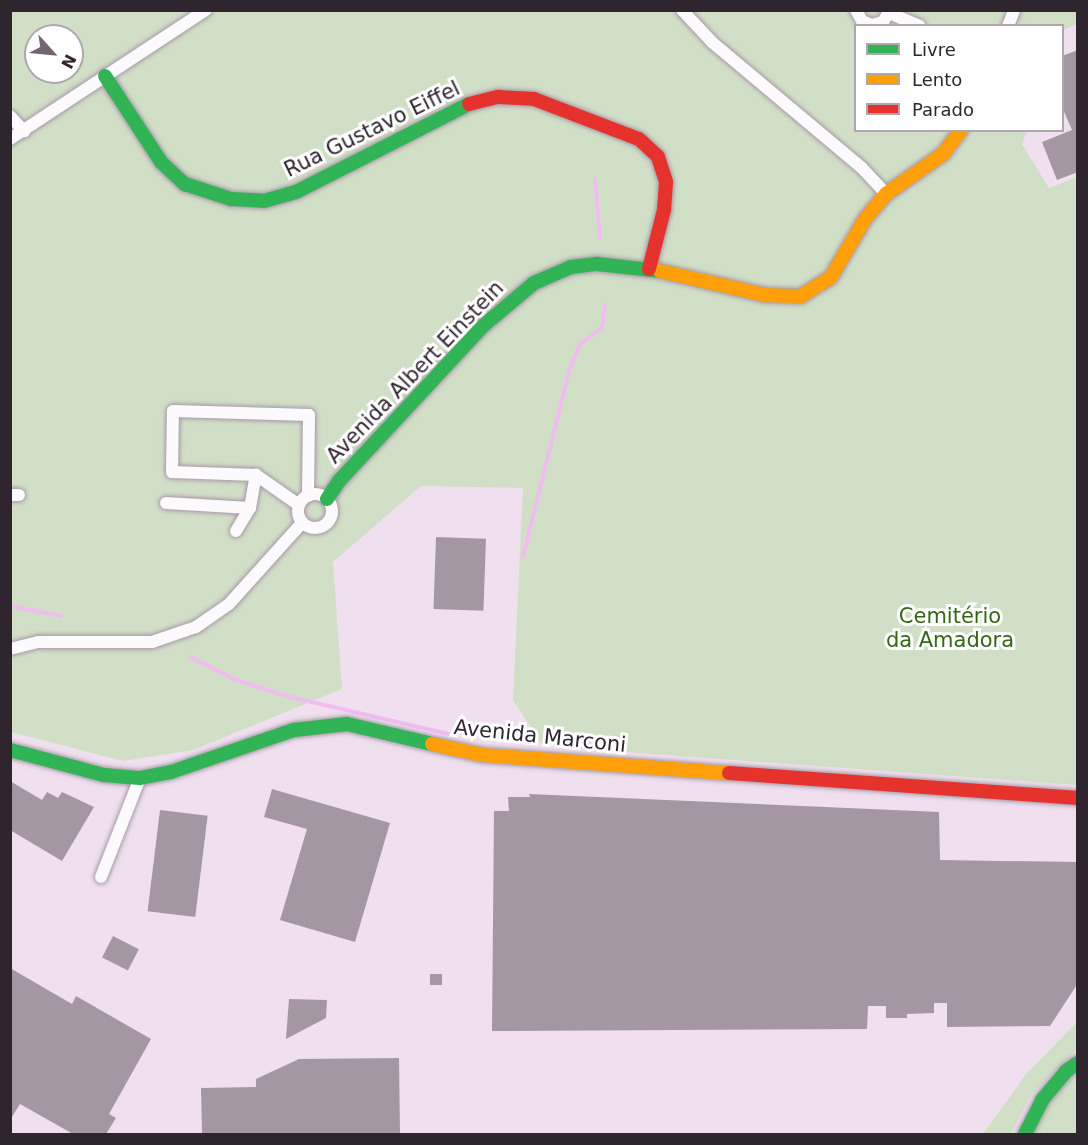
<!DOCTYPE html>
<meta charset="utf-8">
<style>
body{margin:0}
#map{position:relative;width:1088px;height:1145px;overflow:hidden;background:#f0e0ef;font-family:"DejaVu Sans",sans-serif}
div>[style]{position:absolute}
.green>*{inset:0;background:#d2dfc7}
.stream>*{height:4px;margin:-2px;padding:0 2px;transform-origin:2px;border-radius:2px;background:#f1bcf0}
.building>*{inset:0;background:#a397a3;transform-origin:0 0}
.roads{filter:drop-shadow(0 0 2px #a69aa6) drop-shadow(0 0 2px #a69aa6)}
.street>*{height:12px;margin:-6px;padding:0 6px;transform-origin:6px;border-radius:6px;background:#fdfafd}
.street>.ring{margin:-6px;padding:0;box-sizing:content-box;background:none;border:12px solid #fdfafd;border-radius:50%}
.fast>*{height:14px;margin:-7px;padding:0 7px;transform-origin:7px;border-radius:7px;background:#30b455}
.slow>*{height:14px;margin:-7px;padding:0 7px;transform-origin:7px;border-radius:7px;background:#ff9f0a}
.jam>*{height:14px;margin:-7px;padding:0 7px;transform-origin:7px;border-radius:7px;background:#e5322d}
span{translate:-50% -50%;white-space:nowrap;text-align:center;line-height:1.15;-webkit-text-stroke:6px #fff;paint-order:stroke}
.street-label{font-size:21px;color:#2f252f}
.park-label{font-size:21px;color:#366617}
.frame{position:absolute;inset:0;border:12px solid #2f252f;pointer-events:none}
.legend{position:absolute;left:854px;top:24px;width:210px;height:108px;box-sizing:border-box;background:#fff;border:2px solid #aca8ac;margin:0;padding:8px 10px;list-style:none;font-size:18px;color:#2f252f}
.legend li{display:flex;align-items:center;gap:12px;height:30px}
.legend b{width:30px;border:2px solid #aca8ac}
.north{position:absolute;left:24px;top:24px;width:60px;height:60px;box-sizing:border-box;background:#fff;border:2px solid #aca8ac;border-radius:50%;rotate:117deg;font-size:16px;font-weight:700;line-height:24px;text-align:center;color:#2f252f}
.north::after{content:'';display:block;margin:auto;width:21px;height:27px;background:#736672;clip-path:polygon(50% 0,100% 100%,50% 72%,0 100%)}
</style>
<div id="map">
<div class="green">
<i style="clip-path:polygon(evenodd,10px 11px,1077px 11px,1077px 24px,1063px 30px,1062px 26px,856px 26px,856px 130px,1027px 131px,1022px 144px,1049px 188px,1077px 177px,1077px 785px,543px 746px,513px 700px,523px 488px,421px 486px,333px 562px,342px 689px,193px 750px,123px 761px,11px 732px,10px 11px,36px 36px,72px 36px,72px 72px,36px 72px,36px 36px)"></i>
<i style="clip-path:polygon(1077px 1022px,1077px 1049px,1031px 1095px,1011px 1134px,983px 1134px,1027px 1073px)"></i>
<i style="clip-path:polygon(1077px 1071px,1077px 1134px,1032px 1134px,1042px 1112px)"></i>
</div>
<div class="stream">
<i style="left:595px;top:179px;width:58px;rotate:85.1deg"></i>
<i style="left:523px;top:557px;width:192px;rotate:-76.1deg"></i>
<i style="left:569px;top:371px;width:29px;rotate:-68deg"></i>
<i style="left:580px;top:344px;width:27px;rotate:-36deg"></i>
<i style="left:602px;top:328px;width:23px;rotate:-83deg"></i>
<i style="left:10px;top:606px;width:52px;rotate:11.1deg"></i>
<i style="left:191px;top:657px;width:48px;rotate:27.1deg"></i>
<i style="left:234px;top:679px;width:55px;rotate:18.1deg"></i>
<i style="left:286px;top:696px;width:167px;rotate:13.1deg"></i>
</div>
<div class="building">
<i style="clip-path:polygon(1078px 50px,1078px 172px,1057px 180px,1042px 142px,1072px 130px,1062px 107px,1062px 56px)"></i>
<i style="left:436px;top:537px;width:50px;height:72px;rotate:2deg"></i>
<i style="clip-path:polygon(10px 781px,42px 800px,47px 792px,58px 798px,62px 792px,94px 807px,62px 861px,10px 830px)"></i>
<i style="clip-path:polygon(272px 789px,390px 823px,355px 942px,280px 920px,307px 829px,264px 817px)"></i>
<i style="clip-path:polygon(529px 794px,939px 812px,940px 860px,1078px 862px,1078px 983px,1050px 1026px,947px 1027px,947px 1003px,934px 1003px,934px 1013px,907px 1014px,907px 1018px,886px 1018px,886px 1006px,868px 1006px,867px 1029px,492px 1031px,494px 811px,509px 811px,508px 797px,530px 797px)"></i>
<i style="left:160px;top:810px;width:48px;height:102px;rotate:7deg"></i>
<i style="left:113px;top:936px;width:29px;height:24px;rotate:27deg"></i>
<i style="clip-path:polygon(10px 968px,72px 1004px,76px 996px,151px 1039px,109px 1114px,116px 1118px,106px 1134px,73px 1134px,20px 1104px,10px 1120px)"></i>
<i style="left:430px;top:974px;width:12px;height:11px"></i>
<i style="clip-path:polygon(289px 999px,327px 1000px,326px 1018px,286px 1039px)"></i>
<i style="clip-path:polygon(399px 1058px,400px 1134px,202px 1134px,201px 1088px,256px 1087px,256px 1079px,299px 1059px)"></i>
</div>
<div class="roads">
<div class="street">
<i style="left:682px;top:10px;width:45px;rotate:46.8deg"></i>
<i style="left:713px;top:43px;width:194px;rotate:40deg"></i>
<i style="left:862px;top:168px;width:35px;rotate:47deg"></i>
<i style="left:856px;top:10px;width:13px;rotate:61deg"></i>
<i style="left:862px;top:21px;width:11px;rotate:22deg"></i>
<i style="left:872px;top:25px;width:11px;rotate:-15deg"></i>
<i style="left:883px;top:22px;width:14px;rotate:-60deg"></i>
<i style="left:889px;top:13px;width:33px;rotate:23deg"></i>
<i style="left:1008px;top:26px;width:17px;rotate:-69deg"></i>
<i style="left:10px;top:116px;width:21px;rotate:47deg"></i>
<i style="left:10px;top:139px;width:235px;rotate:-33.4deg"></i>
<i class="ring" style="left:298px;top:494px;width:22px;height:22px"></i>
<i style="left:10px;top:495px;width:9px"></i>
<i style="left:166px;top:503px;width:84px;rotate:3.4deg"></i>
<i style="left:299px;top:505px;width:52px;rotate:-145.1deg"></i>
<i style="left:256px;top:475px;width:84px;rotate:-178deg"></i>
<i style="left:172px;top:472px;width:61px;rotate:-89.1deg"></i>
<i style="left:173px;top:411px;width:136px;rotate:1.7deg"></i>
<i style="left:309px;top:415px;width:81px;rotate:90.7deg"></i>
<i style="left:236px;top:531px;width:27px;rotate:-59deg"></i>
<i style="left:250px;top:508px;width:34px;rotate:-80deg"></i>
<i style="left:10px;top:649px;width:29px;rotate:-14deg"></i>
<i style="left:38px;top:642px;width:114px"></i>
<i style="left:152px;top:642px;width:46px;rotate:-18.8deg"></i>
<i style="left:196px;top:627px;width:40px;rotate:-34.9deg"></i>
<i style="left:229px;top:604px;width:109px;rotate:-48deg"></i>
<i style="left:101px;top:877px;width:106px;rotate:-68.5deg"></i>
</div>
<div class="fast">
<i style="left:105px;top:76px;width:103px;rotate:56.9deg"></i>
<i style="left:161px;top:162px;width:33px;rotate:43deg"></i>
<i style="left:185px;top:184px;width:48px;rotate:18.1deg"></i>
<i style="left:231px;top:199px;width:33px;rotate:3deg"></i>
<i style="left:264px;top:201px;width:33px;rotate:-16deg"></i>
<i style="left:296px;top:192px;width:194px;rotate:-27deg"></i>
<i style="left:327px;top:499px;width:22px;rotate:-56deg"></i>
<i style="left:339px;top:481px;width:212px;rotate:-47.1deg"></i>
<i style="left:483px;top:326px;width:67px;rotate:-40.1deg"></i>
<i style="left:534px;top:283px;width:40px;rotate:-23.4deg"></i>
<i style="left:571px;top:267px;width:26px;rotate:-7deg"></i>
<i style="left:597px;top:264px;width:63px;rotate:6.3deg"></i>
<i style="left:10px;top:750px;width:97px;rotate:14.9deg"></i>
<i style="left:104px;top:775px;width:36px;rotate:5deg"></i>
<i style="left:140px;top:778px;width:32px;rotate:-11deg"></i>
<i style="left:171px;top:772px;width:130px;rotate:-18.9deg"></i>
<i style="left:294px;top:730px;width:53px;rotate:-6.5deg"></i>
<i style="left:347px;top:724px;width:87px;rotate:13.2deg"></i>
<i style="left:1025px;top:1134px;width:38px;rotate:-63deg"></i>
<i style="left:1042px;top:1100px;width:38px;rotate:-50deg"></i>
<i style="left:1066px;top:1071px;width:14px;rotate:-34deg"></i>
</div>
<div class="slow">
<i style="left:660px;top:271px;width:108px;rotate:12.9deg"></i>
<i style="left:765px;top:295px;width:36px;rotate:2deg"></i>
<i style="left:801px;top:296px;width:36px;rotate:-32deg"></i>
<i style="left:831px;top:277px;width:67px;rotate:-59.6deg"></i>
<i style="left:865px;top:219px;width:33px;rotate:-50deg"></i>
<i style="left:886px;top:194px;width:70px;rotate:-35.1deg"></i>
<i style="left:943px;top:154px;width:30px;rotate:-53deg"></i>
<i style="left:432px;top:744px;width:51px;rotate:12.4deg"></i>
<i style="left:482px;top:755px;width:248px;rotate:4.2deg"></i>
</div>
<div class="jam">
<i style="left:469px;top:104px;width:30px;rotate:-14deg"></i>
<i style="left:498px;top:97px;width:36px;rotate:3deg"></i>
<i style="left:534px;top:99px;width:112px;rotate:20.9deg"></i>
<i style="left:639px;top:139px;width:26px;rotate:43deg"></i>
<i style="left:658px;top:157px;width:26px;rotate:72deg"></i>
<i style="left:666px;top:182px;width:28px;rotate:94deg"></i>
<i style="left:664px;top:210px;width:61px;rotate:104.3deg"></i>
<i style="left:729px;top:773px;width:350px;rotate:4.1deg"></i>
</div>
</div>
<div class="street-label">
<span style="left:372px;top:129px;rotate:-26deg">Rua Gustavo Eiffel</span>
<span style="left:415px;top:372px;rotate:-46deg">Avenida Albert Einstein</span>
<span style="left:540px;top:736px;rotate:6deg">Avenida Marconi</span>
</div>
<div class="park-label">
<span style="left:950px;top:628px">Cemitério<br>da Amadora</span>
</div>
<div class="frame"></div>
<ul class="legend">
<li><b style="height:8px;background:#30b455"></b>Livre</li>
<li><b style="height:8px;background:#ff9f0a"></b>Lento</li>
<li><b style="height:8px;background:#e5322d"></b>Parado</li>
</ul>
<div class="north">N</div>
</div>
